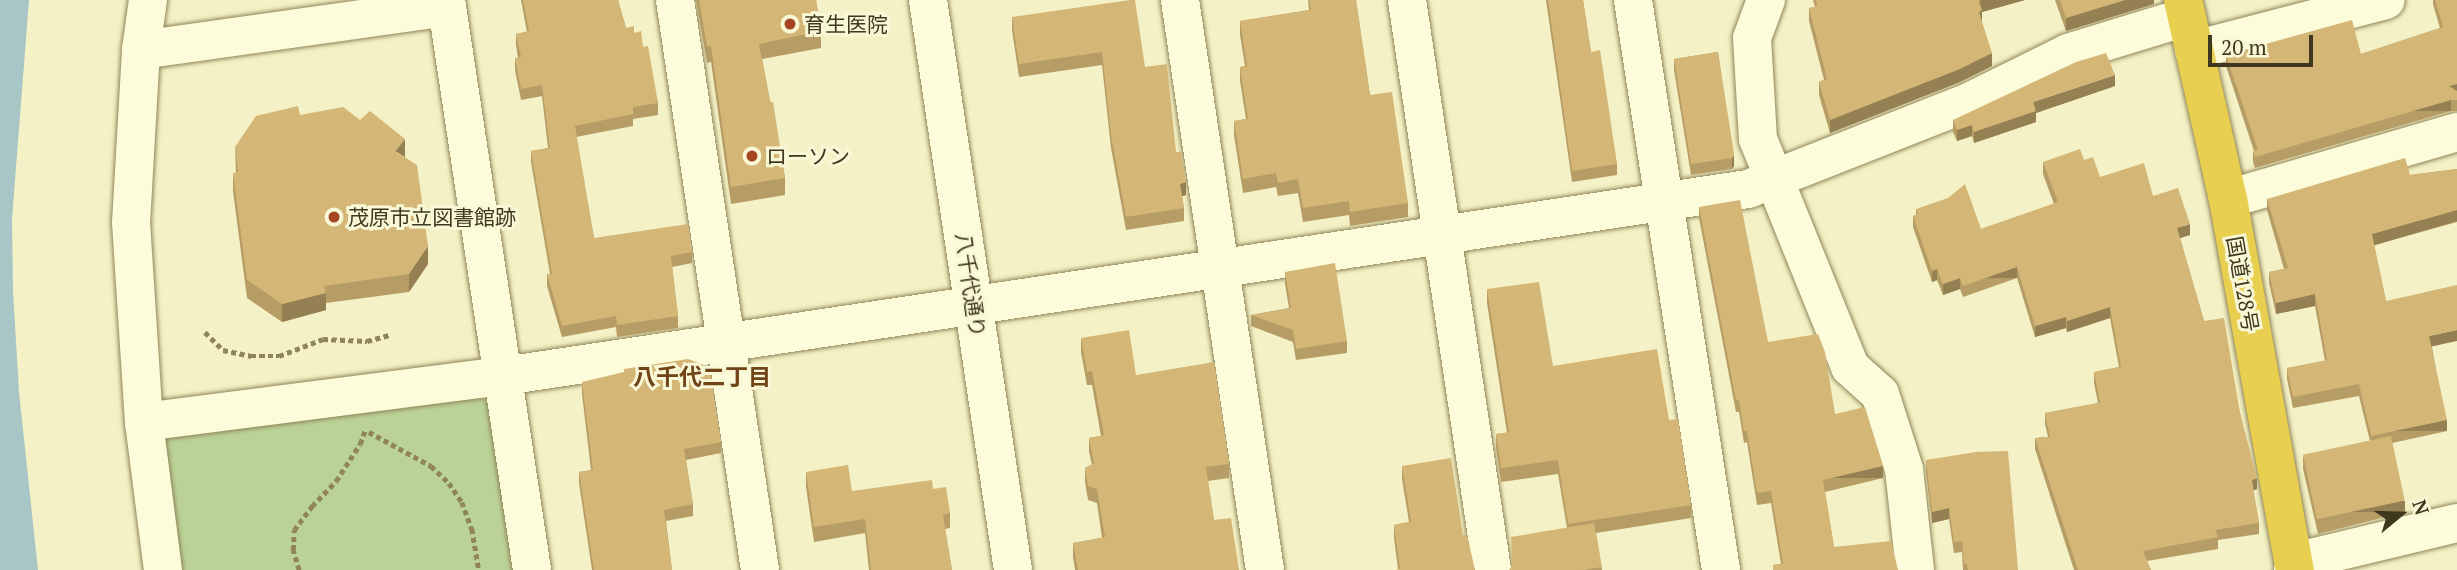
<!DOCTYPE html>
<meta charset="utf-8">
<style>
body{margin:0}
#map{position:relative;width:2457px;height:570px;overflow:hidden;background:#f3f1c5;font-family:"PT Serif","Noto Sans JP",serif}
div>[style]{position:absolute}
.green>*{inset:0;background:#bbd297}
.water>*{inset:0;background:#a7c6c5}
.path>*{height:4.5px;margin-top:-2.25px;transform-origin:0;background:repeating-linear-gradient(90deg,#908559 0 5px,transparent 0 8.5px)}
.roads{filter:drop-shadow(0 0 2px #908559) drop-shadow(0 0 2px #908559)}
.minor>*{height:38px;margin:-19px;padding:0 19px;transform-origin:19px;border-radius:19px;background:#fcfbda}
.highway>*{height:38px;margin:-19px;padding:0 19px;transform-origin:19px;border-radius:19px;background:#e9cf4f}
.wall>*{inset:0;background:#b69d66}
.shaded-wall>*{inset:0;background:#948053;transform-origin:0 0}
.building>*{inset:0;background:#d4b777;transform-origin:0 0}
.dots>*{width:19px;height:19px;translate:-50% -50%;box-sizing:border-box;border:4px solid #f9f8d6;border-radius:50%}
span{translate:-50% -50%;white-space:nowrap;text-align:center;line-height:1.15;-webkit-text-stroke:6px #f9f8d6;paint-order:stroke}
.poi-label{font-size:21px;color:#3f371e}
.left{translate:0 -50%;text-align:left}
.street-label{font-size:21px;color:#3f371e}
.neighbourhood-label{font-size:23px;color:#704319;font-weight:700}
.north{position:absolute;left:2366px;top:479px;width:70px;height:70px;-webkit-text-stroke:5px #f9f8d6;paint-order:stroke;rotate:71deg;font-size:19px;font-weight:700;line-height:28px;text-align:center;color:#3f371e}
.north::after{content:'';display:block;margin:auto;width:24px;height:32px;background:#3f371e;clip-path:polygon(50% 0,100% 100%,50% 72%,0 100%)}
.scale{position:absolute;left:2208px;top:35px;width:105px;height:32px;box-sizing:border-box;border:4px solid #3f371e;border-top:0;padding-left:9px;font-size:21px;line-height:24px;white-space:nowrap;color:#3f371e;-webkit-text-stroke:5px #f9f8d6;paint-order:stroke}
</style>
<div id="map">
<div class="green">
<i style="clip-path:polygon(470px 392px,497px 408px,521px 570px,170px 570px,155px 454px,173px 429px)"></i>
</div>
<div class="water">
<i style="clip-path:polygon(0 0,29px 0,12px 219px,13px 291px,19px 392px,38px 570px,0 570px)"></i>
</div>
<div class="path">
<i style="left:205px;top:332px;width:25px;rotate:45deg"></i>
<i style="left:223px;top:350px;width:29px;rotate:12deg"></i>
<i style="left:251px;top:356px;width:28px"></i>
<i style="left:279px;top:356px;width:47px;rotate:-21.1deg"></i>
<i style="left:323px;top:339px;width:44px;rotate:2.6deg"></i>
<i style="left:367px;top:341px;width:24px;rotate:-15deg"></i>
<i style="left:369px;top:432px;width:71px;rotate:28.7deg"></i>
<i style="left:431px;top:466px;width:25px;rotate:43deg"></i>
<i style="left:449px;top:483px;width:23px;rotate:56deg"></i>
<i style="left:462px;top:502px;width:29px;rotate:70deg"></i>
<i style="left:472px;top:529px;width:42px;rotate:80.3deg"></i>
<i style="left:299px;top:570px;width:21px;rotate:-107deg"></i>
<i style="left:293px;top:550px;width:20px;rotate:-87deg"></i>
<i style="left:294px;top:530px;width:30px;rotate:-53deg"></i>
<i style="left:312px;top:506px;width:35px;rotate:-46deg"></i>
<i style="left:336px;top:481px;width:44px;rotate:-57deg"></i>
<i style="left:360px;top:444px;width:15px;rotate:-70deg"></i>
</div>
<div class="roads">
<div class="minor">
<i style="left:148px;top:0;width:50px;rotate:98deg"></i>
<i style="left:141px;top:50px;width:172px;rotate:93.3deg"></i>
<i style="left:131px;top:222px;width:200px;rotate:86.3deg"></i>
<i style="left:144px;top:422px;width:149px;rotate:82.7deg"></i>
<i style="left:446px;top:0;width:576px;rotate:81.42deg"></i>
<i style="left:675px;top:0;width:576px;rotate:81.52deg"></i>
<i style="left:928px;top:0;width:576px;rotate:81.52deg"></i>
<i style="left:1180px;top:0;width:576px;rotate:81.52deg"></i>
<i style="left:1407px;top:0;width:576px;rotate:81.52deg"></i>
<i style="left:1633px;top:0;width:577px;rotate:81.22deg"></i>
<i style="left:1766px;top:0;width:40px;rotate:110.2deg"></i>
<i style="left:1752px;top:38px;width:101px;rotate:86.6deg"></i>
<i style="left:1758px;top:139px;width:246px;rotate:68deg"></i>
<i style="left:1850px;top:367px;width:40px;rotate:42deg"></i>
<i style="left:1880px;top:394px;width:79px;rotate:72.3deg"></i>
<i style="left:1904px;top:469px;width:102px;rotate:83.8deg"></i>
<i style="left:141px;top:50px;width:309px;rotate:-8deg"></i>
<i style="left:2194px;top:50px;width:198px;rotate:-14.6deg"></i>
<i style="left:2228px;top:199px;width:239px;rotate:-16.3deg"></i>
<i style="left:144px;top:422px;width:363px;rotate:-7.3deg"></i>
<i style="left:504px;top:376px;width:1258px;rotate:-8.55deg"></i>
<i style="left:1748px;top:189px;width:238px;rotate:-21.5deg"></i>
<i style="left:1969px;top:102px;width:110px;rotate:-26.3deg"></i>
<i style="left:2068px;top:53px;width:123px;rotate:-17deg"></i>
<i style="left:2293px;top:570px;width:22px;rotate:-34deg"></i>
<i style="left:2311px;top:558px;width:150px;rotate:-13.5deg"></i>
</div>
<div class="highway">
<i style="left:2183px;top:0;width:204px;rotate:77.3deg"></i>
<i style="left:2228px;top:199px;width:377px;rotate:79.8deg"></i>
</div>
</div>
<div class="wall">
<i style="clip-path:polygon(521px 0,618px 0,626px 28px,634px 33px,643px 47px,658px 103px,658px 115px,633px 119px,633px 126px,576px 137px,594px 238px,692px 252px,692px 263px,672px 267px,678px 316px,678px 328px,617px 337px,616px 327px,562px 337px,547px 286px,547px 274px,550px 274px,531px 162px,531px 151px,548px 148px,542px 96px,521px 100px,515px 70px,515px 58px,518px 58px,516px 45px,516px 34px,527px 32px)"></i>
<i style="clip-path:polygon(696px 0,816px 0,821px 31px,821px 48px,762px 59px,785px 178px,785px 195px,731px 204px,711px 62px,707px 63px)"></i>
<i style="clip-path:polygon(1308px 0,1356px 0,1370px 95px,1408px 203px,1408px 217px,1350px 226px,1349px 215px,1303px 222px,1298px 193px,1278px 196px,1276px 187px,1243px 193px,1234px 135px,1234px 121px,1246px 119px,1240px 81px,1240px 67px,1245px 66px,1240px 35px,1240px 21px,1309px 10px)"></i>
<i style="clip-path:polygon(1546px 0,1583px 0,1591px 52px,1617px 164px,1617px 175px,1572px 182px)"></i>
<i style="clip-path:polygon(1813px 0,2025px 0,1982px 12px,1982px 23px,1992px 66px,1960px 82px,1830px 133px,1819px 95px,1819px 82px,1824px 80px,1809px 21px,1809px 8px,1815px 7px)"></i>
<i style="clip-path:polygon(2055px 0,2154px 0,2154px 4px,2066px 31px)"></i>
<i style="clip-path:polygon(2433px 0,2457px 0,2457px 111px,2451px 111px,2255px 168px,2253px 162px,2253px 151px,2254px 151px,2226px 66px,2226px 55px,2361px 54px,2440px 28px,2433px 4px)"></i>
<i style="clip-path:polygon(1012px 17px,1145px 67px,1176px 152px,1186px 195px,1182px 196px,1184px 208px,1184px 221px,1126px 230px,1111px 148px,1102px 65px,1019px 77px,1012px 30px)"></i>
<i style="clip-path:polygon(1718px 52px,1734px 166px,1732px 169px,1691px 175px,1674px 70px,1674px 59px)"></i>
<i style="clip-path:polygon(2115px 86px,2036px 113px,2036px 122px,1974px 143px,1972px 136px,1957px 141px,1953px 132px,1953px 120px)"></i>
<i style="clip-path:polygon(300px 115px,405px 157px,428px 264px,409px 292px,326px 303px,326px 310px,282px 322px,247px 298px,233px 191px,233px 173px,236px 173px,235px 147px)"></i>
<i style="clip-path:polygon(2084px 160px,2100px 177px,2153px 196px,2190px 235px,2180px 238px,2204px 321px,2240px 413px,2257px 489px,2253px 490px,2259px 523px,2259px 534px,2218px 540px,2218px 549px,2147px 561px,2151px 570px,2074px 570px,2035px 449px,2035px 438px,2048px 437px,2045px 424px,2045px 413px,2098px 403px,2094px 383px,2094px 372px,2119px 367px,2110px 318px,2067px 332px,2066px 328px,2035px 337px,2017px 278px,1963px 297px,1960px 289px,1943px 295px,1937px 280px,1932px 282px,1913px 227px,1913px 216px,1916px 215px,1916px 209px,1981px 229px,2054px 204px,2043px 174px,2043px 162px)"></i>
<i style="clip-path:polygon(2457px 169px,2457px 222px,2374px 245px,2386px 301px,2432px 347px,2447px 431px,2392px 443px,2405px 512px,2318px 534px,2303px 469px,2303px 457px,2370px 441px,2359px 396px,2293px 408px,2287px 379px,2287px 368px,2325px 361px,2315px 306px,2276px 314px,2269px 283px,2269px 272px,2284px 269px,2267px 210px,2267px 199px,2410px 175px)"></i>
<i style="clip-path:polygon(1699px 207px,1768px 342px,1835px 414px,1883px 478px,1825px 492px,1834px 547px,1898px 570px,1773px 570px,1773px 565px,1781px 564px,1771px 503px,1757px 505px,1747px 442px,1744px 443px,1739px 412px,1736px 412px,1699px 218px)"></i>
<i style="clip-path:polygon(1285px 272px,1347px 341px,1347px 353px,1296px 360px,1293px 342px,1251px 326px,1251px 315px,1289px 308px,1285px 284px)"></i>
<i style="clip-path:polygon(1487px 289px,1553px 366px,1669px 420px,1691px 505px,1691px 518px,1596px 533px,1602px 570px,1509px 570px,1567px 528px,1558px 474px,1501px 482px,1496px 448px,1496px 434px,1507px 433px,1487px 303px)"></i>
<i style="clip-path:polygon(1081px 338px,1136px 375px,1229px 464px,1229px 478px,1208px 481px,1214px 520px,1239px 570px,1075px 570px,1073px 557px,1073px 543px,1102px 538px,1097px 503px,1088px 500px,1085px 482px,1085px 468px,1092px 465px,1089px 452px,1089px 438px,1101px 436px,1092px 385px,1087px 385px,1081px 352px)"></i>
<i style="clip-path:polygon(582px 382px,721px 442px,721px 453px,686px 460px,693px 504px,693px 516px,666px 521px,672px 570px,592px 570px,579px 483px,579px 472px,591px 470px,582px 394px)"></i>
<i style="clip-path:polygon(1926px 460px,2018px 570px,1963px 570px,1962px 552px,1954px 553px,1949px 519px,1932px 523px,1926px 472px)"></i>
<i style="clip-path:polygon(1402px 466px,1463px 535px,1475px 570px,1398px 569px,1394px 538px,1394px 525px,1409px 522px,1402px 479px)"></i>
<i style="clip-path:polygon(806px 472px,852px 491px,933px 489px,950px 513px,950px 528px,945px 529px,952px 570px,869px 570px,865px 533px,814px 542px,806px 487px)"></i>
</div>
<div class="shaded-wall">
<i style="clip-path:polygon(1981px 0,2025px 0,1982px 12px,1982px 23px,1979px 24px,1979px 1px)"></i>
<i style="clip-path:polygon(2125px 0,2154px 0,2154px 4px,2066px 31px,2066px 18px)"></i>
<i style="clip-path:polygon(1992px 53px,1992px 66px,1960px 82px,1830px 133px,1830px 120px)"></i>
<i style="clip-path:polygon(2115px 75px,2115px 86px,2036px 113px,2036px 122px,1974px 143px,1974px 132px,2033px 102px)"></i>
<i style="clip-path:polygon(2457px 84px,2457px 95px,2449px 86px)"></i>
<i style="left:2451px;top:100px;width:11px;height:204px;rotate:90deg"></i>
<i style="clip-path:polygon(1972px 125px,1972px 136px,1957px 141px,1957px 130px)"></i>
<i style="clip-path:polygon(405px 139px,405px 157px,395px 151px)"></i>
<i style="clip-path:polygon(1734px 154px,1734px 166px,1732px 169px,1732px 158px)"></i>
<i style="clip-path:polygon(1186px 182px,1186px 195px,1180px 197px,1180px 184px)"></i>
<i style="clip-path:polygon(2457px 210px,2457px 221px,2372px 246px,2372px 234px)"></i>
<i style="clip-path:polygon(2190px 224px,2190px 235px,2177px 239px,2177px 228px)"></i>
<i style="clip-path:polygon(428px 246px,428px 264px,409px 292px,409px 274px)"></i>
<i style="left:2017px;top:267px;width:11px;height:57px;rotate:90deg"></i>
<i style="clip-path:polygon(1937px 269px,1937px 280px,1932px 282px,1932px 271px)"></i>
<i style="clip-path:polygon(1960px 278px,1960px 289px,1943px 295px,1943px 284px)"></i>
<i style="clip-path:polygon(326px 293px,326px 310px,282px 322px,282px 304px)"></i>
<i style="clip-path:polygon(2315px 294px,2315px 306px,2276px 314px,2276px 303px)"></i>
<i style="clip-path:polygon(2110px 307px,2110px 318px,2067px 332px,2067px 321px)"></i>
<i style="clip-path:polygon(2066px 317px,2066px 328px,2035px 337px,2035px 326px)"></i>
<i style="clip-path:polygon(2457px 330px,2457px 341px,2429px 347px,2429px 336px)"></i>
<i style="left:2447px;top:420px;width:11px;height:78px;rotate:90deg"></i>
<i style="left:1883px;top:466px;width:12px;height:62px;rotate:90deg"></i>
<i style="clip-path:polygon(2257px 478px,2257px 489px,2252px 491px,2252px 480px)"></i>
<i style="left:2405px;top:501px;width:11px;height:89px;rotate:90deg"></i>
<i style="clip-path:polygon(1949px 508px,1949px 519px,1932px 523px,1932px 512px)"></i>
</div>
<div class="building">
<i style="clip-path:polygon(523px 0,618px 0,626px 28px,634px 26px,634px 33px,641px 31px,643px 47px,648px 46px,658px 103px,633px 107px,633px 114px,575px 126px,594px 238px,688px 224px,692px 252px,671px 256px,678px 316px,617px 325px,616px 316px,562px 326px,547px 274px,552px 274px,531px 151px,550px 148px,542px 85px,521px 89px,515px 58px,521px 57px,516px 34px,529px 31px)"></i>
<i style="clip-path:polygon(699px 0,816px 0,821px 31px,759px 44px,770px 102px,773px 102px,785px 178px,731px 187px,711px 46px,707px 46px)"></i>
<i style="clip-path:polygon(1130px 0,1135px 0,1145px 67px,1167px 64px,1176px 152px,1181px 152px,1186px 182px,1180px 184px,1184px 208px,1126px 217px,1111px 135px,1102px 52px,1019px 64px,1012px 17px)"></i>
<i style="clip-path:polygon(1309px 0,1356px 0,1370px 95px,1392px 92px,1408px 203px,1350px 212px,1349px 201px,1303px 208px,1298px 179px,1278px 183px,1276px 173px,1243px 179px,1234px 121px,1248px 119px,1240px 67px,1247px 66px,1240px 21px,1311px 10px)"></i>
<i style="clip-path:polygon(1548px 0,1583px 0,1591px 52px,1600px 50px,1617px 164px,1572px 171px)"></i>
<i style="clip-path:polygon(1816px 0,1981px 0,1979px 1px,1982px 10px,1979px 12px,1992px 53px,1960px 69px,1830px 120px,1819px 82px,1827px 79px,1809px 8px,1817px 6px)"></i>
<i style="clip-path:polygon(2060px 0,2125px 0,2066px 18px)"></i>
<i style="clip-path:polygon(2435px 0,2457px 0,2457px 84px,2449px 86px,2457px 91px,2457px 100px,2451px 100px,2255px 157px,2253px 151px,2258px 150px,2226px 55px,2352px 20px,2361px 54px,2443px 27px)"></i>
<i style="clip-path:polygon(1718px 52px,1734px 154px,1732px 158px,1691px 164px,1674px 59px)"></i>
<i style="clip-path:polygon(2106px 53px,2115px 75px,2033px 102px,2036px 111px,1974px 132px,1972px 125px,1957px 130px,1953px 120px,2076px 62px)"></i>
<i style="clip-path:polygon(298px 106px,300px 115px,343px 107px,360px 120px,370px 111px,405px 139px,395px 151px,417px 165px,428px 246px,409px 274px,324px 286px,326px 293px,282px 304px,247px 280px,233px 173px,238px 172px,235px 147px,256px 116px)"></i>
<i style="clip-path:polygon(2080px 149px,2084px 160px,2093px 157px,2100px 177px,2144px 163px,2153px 196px,2178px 188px,2190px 224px,2177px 228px,2204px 321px,2224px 318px,2240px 413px,2257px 478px,2252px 480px,2259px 523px,2215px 530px,2218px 537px,2143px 551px,2151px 570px,2078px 570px,2035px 438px,2050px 437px,2045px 413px,2100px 403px,2094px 372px,2121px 367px,2110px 307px,2067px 321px,2066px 317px,2035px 326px,2017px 267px,1963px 286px,1960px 278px,1943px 284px,1937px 269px,1932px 271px,1913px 216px,1918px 214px,1916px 209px,1948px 198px,1965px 184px,1981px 229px,2058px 202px,2043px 162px)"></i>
<i style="clip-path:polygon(2405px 158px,2410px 175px,2457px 169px,2457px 210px,2372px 234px,2386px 301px,2457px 285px,2457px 330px,2429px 336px,2447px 420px,2371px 436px,2359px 384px,2293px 397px,2287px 368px,2327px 360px,2315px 294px,2276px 303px,2269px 272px,2288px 268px,2267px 199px)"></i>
<i style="clip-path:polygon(1740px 200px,1768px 342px,1818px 334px,1825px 352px,1835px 414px,1865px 407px,1883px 466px,1823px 480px,1834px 547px,1891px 541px,1898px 570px,1773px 570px,1773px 565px,1783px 564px,1771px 491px,1757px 493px,1747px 431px,1744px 431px,1739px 400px,1736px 400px,1699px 207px)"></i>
<i style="clip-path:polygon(1335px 263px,1347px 341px,1296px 349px,1293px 330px,1251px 315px,1291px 308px,1285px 272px)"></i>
<i style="clip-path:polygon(1539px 282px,1553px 366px,1657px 349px,1669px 420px,1678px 419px,1691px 505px,1568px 524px,1558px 460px,1501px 468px,1496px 434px,1509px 432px,1487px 289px)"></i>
<i style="clip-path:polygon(1129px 330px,1136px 375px,1214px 362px,1229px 464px,1206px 467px,1214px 520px,1231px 518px,1239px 570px,1078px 570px,1073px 543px,1105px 537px,1097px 489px,1088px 486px,1085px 468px,1094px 463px,1089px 438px,1104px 435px,1092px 371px,1087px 372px,1081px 338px)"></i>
<i style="clip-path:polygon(688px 359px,709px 367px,721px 442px,684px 449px,693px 504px,664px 510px,672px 570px,594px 570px,579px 472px,593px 470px,582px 382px,624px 372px,624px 369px)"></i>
<i style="left:2391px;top:436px;width:66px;height:90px;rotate:78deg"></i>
<i style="clip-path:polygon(2008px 451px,2018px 570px,1968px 570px,1967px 564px,1964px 564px,1962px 541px,1954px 542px,1949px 508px,1932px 512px,1926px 460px,1976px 452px)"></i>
<i style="clip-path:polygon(1451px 458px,1463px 535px,1467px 535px,1475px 570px,1395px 570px,1400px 569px,1394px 525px,1411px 522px,1402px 466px)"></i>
<i style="clip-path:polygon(848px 465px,852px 491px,932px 480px,933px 489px,946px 487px,950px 513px,943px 515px,952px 570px,871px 570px,865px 519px,814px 527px,806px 472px)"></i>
<i style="clip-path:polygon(1594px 523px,1602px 567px,1583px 570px,1509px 570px,1512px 566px,1511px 537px)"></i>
</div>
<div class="dots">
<i style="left:790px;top:24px;background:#a54522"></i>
<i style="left:752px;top:156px;background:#a54522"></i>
<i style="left:334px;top:217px;background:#a54522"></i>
</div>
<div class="poi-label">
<span class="left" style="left:804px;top:24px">育生医院</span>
<span class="left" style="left:766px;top:156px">ローソン</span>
<span class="left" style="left:348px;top:217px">茂原市立図書館跡</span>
</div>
<div class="street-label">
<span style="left:2243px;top:284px;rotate:80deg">国道128号</span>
<span style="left:971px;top:285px;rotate:82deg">八千代通り</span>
</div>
<div class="neighbourhood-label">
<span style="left:702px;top:377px">八千代二丁目</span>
</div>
<div class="north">N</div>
<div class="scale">20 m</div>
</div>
